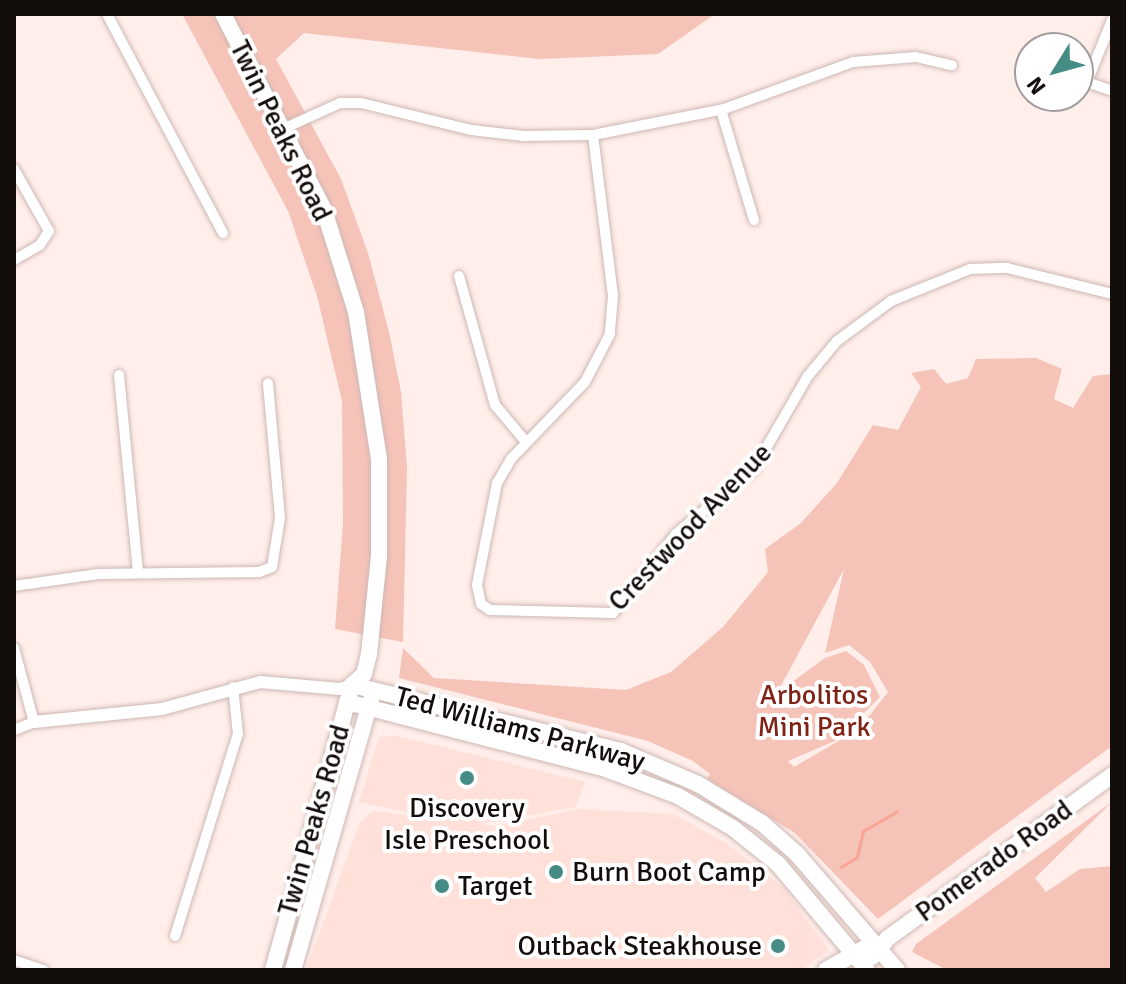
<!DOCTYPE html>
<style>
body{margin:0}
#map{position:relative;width:1126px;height:984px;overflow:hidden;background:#ffeeea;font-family:Signika,sans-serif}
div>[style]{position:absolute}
.built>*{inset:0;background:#ffe1da}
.green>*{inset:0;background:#f6c3b9}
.stream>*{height:3px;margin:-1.5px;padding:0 1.5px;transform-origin:1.5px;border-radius:1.5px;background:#f9a594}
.roads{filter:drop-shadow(0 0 2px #cdb8b4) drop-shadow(0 0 2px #cdb8b4)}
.minor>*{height:10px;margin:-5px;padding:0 5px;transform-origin:5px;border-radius:5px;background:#fff}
.tertiary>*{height:12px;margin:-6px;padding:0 6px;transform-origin:6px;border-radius:6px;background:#fff}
.primary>*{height:16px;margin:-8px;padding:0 8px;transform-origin:8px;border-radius:8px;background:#fff}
.dots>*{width:22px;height:22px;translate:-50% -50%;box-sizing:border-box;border:4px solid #fff;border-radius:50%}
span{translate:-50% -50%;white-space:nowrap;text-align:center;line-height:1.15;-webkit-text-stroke:8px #fff;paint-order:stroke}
.street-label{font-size:28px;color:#130d0b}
.park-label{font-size:28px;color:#7e2316}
.poi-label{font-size:28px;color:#130d0b}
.left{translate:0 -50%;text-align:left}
.right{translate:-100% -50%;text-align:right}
.frame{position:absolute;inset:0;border:16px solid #130d0b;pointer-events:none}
.north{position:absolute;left:1014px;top:32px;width:80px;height:80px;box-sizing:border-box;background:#fff;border:2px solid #a19e9d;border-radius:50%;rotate:233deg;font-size:22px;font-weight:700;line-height:32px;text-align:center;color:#130d0b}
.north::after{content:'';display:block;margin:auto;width:28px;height:36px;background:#458c85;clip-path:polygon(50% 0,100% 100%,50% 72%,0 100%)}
</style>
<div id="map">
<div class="built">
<i style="clip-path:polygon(398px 736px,585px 782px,576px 807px,480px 824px,495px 826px,580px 809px,674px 814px,726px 843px,784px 888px,829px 950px,802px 970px,306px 970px,360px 822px,374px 811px,433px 818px,359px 802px,379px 737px)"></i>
</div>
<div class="green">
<i style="clip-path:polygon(182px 14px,715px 14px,658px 54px,540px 59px,304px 33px,276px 59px,341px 179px,368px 253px,389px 332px,401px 392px,407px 467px,403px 642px,335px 629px,343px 524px,342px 401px,317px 296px,288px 211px)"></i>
<i style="clip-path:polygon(evenodd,1036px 358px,1062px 369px,1054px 399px,1073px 408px,1093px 376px,1112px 374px,1112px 746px,878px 919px,795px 833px,707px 779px,710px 774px,693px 761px,648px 741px,399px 678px,403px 648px,434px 678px,626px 690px,671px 672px,723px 627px,768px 572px,765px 549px,801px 523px,837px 483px,873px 425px,898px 430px,921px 387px,911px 373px,934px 369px,946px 384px,968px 378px,976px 359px,1036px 358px,844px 569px,825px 653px,849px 645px,870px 662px,888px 692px,859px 729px,794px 767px,788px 761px,837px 740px,880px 697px,864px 665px,846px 651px,825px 658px,777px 693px,844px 569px)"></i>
<i style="clip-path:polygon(1112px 802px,1035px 878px,1046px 892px,1080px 869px,1112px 866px,1112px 970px,947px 970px,912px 952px,916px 944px)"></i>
</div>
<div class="stream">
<i style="left:841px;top:867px;width:19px;rotate:-32deg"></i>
<i style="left:857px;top:857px;width:27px;rotate:-77deg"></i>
<i style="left:863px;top:831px;width:39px;rotate:-30deg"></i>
</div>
<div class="roads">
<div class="minor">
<i style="left:107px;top:14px;width:248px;rotate:62.1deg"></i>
<i style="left:1078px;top:79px;width:36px;rotate:19deg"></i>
<i style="left:1087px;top:82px;width:67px;rotate:-68deg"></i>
<i style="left:721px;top:110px;width:115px;rotate:73.3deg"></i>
<i style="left:285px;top:128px;width:60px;rotate:-24.4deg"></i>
<i style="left:340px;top:103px;width:21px"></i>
<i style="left:361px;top:103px;width:113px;rotate:13.8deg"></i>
<i style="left:471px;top:130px;width:53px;rotate:6.5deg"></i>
<i style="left:524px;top:136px;width:69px;rotate:-0.8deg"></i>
<i style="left:593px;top:135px;width:134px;rotate:-11.2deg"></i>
<i style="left:724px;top:109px;width:137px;rotate:-20deg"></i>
<i style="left:853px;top:62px;width:63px;rotate:-4.5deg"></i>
<i style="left:916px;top:57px;width:37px;rotate:13deg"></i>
<i style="left:593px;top:135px;width:162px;rotate:82.9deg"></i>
<i style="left:613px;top:296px;width:38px;rotate:95deg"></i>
<i style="left:610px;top:334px;width:54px;rotate:117.5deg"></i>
<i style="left:585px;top:382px;width:107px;rotate:133.9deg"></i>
<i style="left:511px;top:459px;width:28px;rotate:120deg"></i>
<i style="left:497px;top:483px;width:104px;rotate:101.1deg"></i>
<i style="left:477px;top:585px;width:19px;rotate:78deg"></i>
<i style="left:481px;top:604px;width:11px;rotate:34deg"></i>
<i style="left:490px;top:610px;width:123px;rotate:1.4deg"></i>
<i style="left:613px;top:613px;width:101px;rotate:-51.4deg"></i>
<i style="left:676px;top:534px;width:102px;rotate:-39.8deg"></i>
<i style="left:754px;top:469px;width:108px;rotate:-59.9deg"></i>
<i style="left:808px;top:376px;width:45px;rotate:-50.4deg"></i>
<i style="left:837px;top:341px;width:67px;rotate:-36.5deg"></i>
<i style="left:891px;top:301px;width:85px;rotate:-22.1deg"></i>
<i style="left:970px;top:269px;width:37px;rotate:-2deg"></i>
<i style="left:1007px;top:268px;width:108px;rotate:13.9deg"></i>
<i style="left:14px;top:169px;width:71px;rotate:60.6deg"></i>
<i style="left:49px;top:231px;width:17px;rotate:123deg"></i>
<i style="left:40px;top:245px;width:30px;rotate:150deg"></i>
<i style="left:459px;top:276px;width:134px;rotate:74.4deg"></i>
<i style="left:495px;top:405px;width:48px;rotate:50deg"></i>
<i style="left:119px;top:375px;width:198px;rotate:84.5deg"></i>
<i style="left:14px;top:586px;width:85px;rotate:-8.1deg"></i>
<i style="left:98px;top:574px;width:161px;rotate:-0.7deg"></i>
<i style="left:259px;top:572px;width:14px;rotate:-21deg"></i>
<i style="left:272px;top:567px;width:50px;rotate:-80.7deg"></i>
<i style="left:280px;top:518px;width:135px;rotate:-95.1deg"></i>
<i style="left:14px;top:648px;width:77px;rotate:74.9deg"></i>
<i style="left:34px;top:722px;width:22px;rotate:158deg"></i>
<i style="left:175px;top:936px;width:212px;rotate:-72.7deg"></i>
<i style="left:238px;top:734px;width:47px;rotate:-96.1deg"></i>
<i style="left:14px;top:960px;width:31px;rotate:19deg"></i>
</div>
<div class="tertiary">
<i style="left:34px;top:722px;width:129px;rotate:-5.8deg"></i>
<i style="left:162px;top:709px;width:102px;rotate:-15.4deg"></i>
<i style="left:260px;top:682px;width:80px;rotate:5deg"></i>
<i style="left:340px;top:689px;width:13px;rotate:-18deg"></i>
</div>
<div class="primary">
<i style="left:223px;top:14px;width:220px;rotate:62.7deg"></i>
<i style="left:324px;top:210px;width:107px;rotate:72.6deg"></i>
<i style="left:356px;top:312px;width:149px;rotate:81.1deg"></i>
<i style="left:379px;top:459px;width:97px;rotate:90deg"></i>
<i style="left:379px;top:556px;width:99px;rotate:95.8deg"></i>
<i style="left:369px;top:654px;width:21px;rotate:104deg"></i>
<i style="left:364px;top:674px;width:16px;rotate:137deg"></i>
<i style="left:352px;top:685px;width:296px;rotate:105.5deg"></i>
<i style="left:352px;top:685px;width:277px;rotate:13.8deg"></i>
<i style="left:621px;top:751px;width:84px;rotate:23.2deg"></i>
<i style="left:698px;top:784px;width:75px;rotate:31.4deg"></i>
<i style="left:762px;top:823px;width:47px;rotate:41.5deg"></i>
<i style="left:797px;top:854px;width:153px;rotate:49.2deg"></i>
<i style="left:347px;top:702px;width:268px;rotate:14.5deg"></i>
<i style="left:606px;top:769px;width:77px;rotate:20.6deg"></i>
<i style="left:678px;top:796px;width:64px;rotate:30.2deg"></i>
<i style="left:733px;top:828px;width:58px;rotate:38.7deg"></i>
<i style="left:778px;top:864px;width:138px;rotate:50deg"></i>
<i style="left:872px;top:957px;width:25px;rotate:-50deg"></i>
<i style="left:888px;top:938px;width:277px;rotate:-36deg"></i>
<i style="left:293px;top:970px;width:282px;rotate:-73.9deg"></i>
<i style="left:826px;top:970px;width:43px;rotate:-29.6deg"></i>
</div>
</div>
<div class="dots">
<i style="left:467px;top:778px;background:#458c85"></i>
<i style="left:556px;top:872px;background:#458c85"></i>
<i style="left:442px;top:886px;background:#458c85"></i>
<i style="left:778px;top:946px;background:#458c85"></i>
</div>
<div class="street-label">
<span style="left:281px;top:131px;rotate:64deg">Twin Peaks Road</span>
<span style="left:690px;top:527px;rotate:-46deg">Crestwood Avenue</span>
<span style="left:520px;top:729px;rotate:15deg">Ted Williams Parkway</span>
<span style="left:314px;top:820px;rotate:-74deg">Twin Peaks Road</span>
<span style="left:994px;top:861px;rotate:-36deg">Pomerado Road</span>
</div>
<div class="park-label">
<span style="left:814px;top:711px">Arbolitos<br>Mini Park</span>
</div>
<div class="poi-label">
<span style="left:467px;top:824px">Discovery<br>Isle Preschool</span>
<span class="left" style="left:572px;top:872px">Burn Boot Camp</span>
<span class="left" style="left:458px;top:886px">Target</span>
<span class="right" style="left:762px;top:946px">Outback Steakhouse</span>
</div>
<div class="frame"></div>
<div class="north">N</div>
</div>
